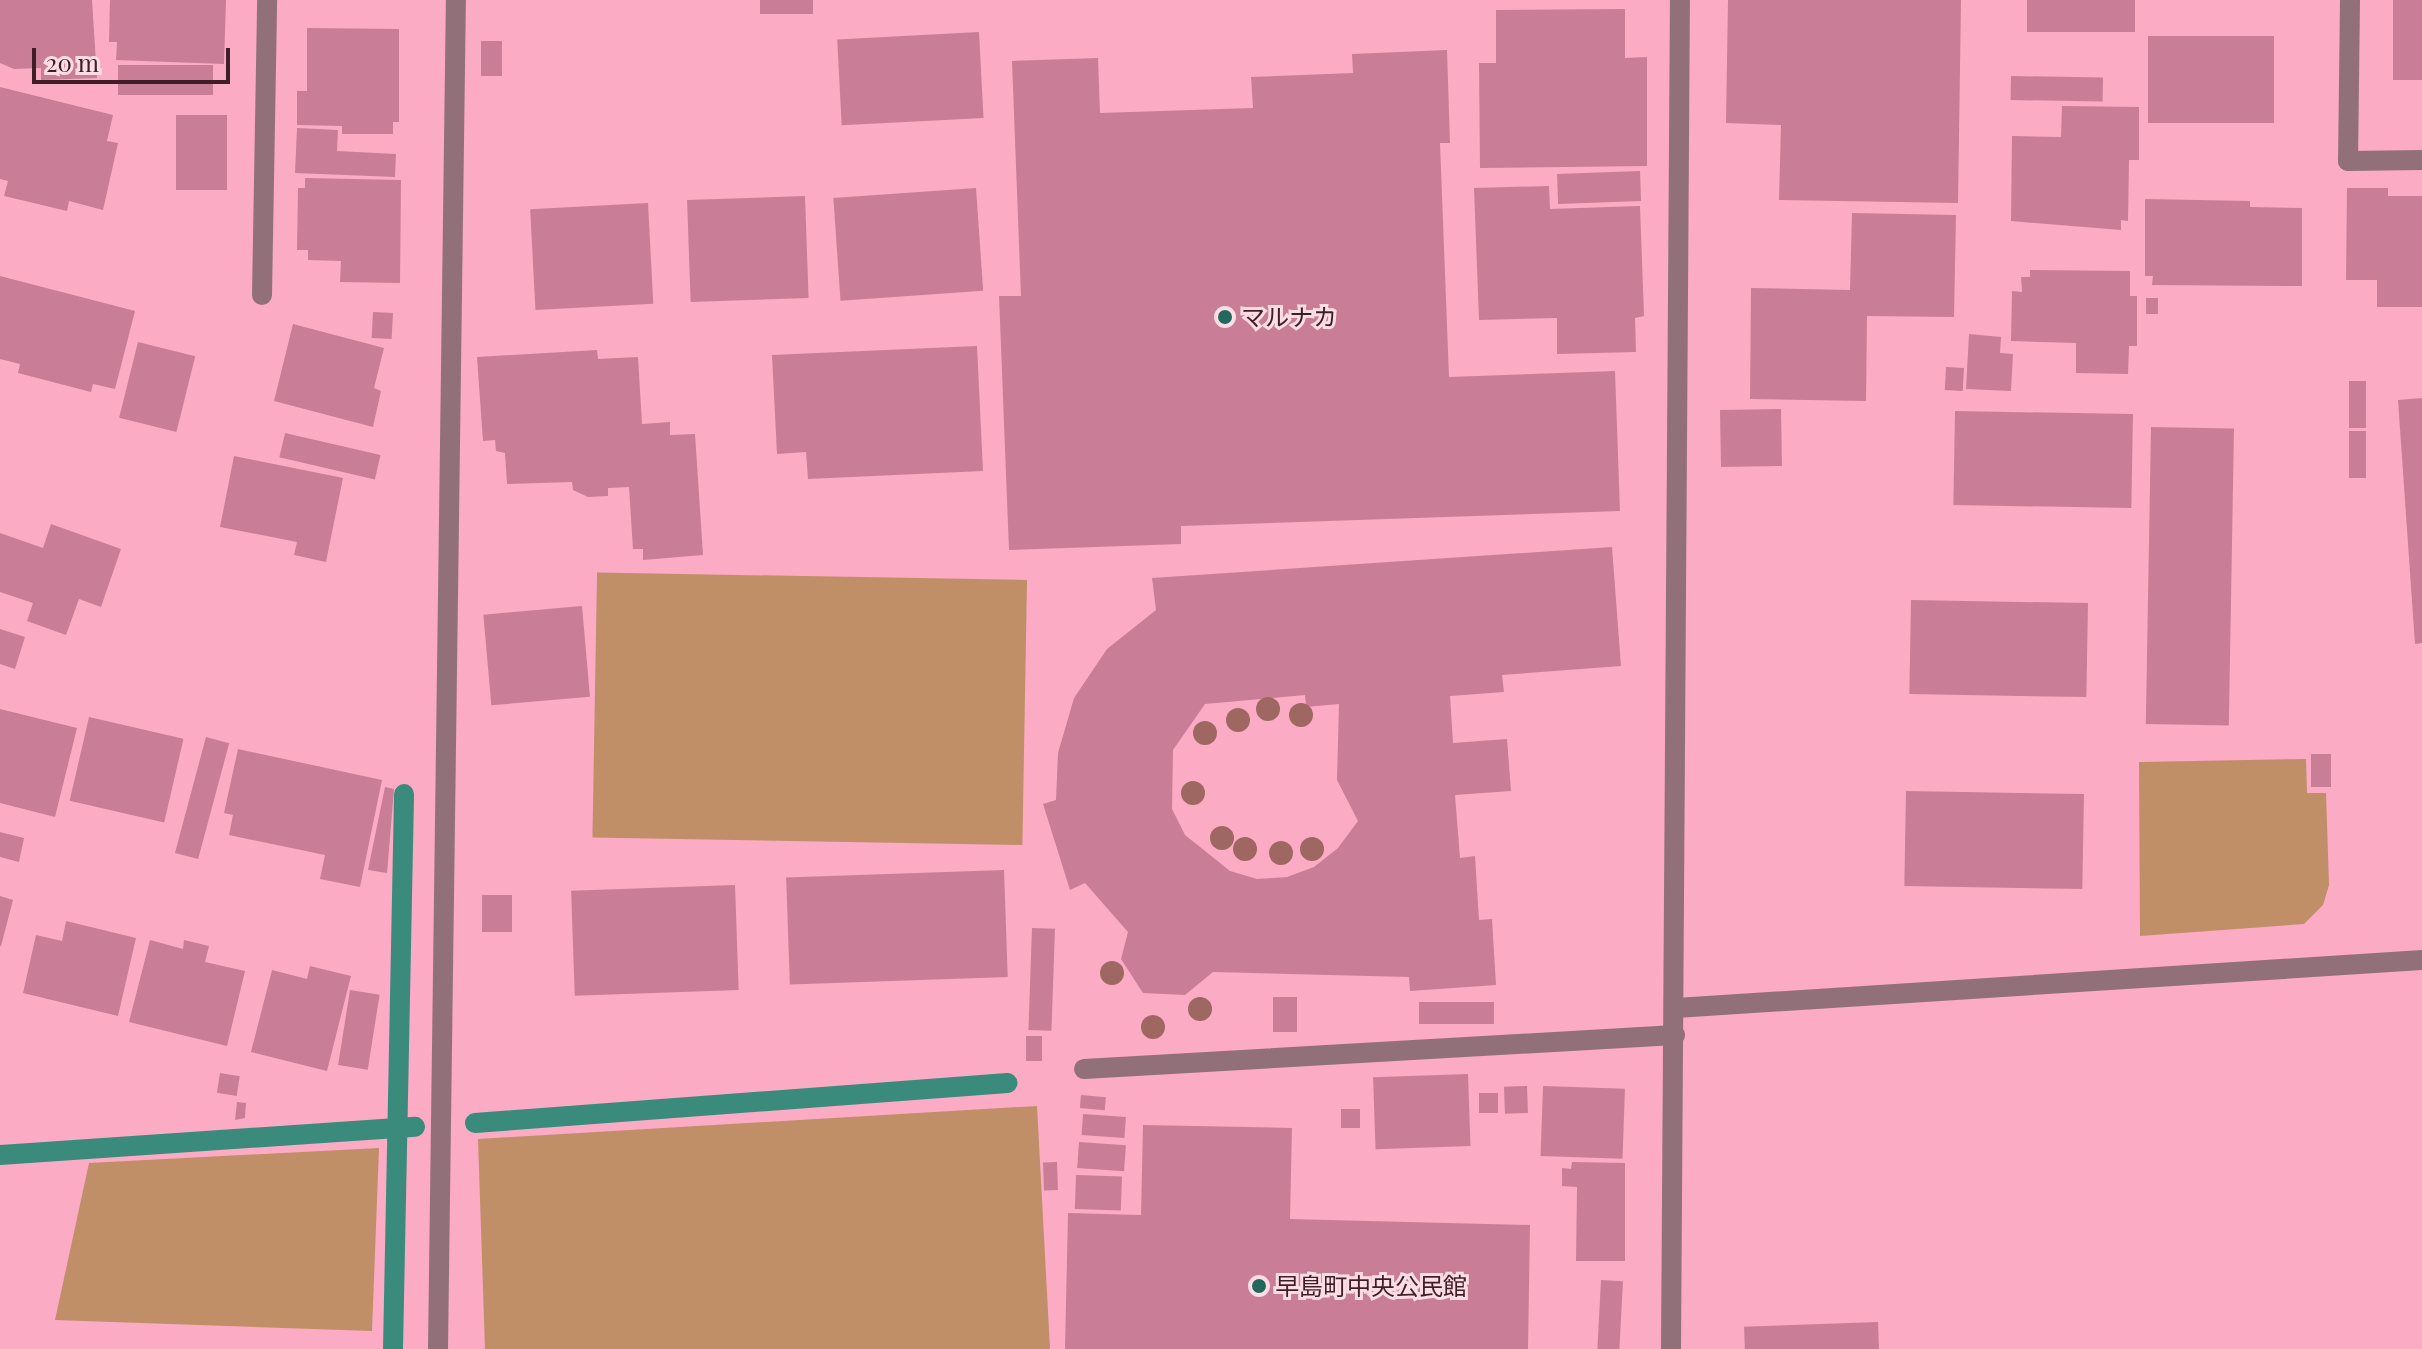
<!DOCTYPE html>
<meta charset="utf-8">
<style>
body{margin:0}
#map{position:relative;width:2422px;height:1349px;overflow:hidden;background:#fcabc5;font-family:"Playfair Display","Noto Sans JP",serif}
div>[style]{position:absolute}
.green>*{inset:0;background:#c08e67;transform-origin:0 0}
.stream>*{height:20px;margin:-10px;padding:0 10px;transform-origin:10px;border-radius:10px;background:#3b8b7c}
.building>*{inset:0;background:#ca7d96;transform-origin:0 0}
.minor>*{height:20px;margin:-10px;padding:0 10px;transform-origin:10px;border-radius:10px;background:#92707a}
.trees>*{width:24px;height:24px;margin:-12px;border-radius:50%;background:#9f6762}
.dots>*{width:22px;height:22px;translate:-50% -50%;box-sizing:border-box;border:4px solid #ffdce6;border-radius:50%}
span{translate:-50% -50%;white-space:nowrap;text-align:center;line-height:1.15;-webkit-text-stroke:6px #ffdce6;paint-order:stroke}
.poi-label{font-size:24px;color:#3e1f29}
.left{translate:0 -50%;text-align:left}
.scale{position:absolute;left:32px;top:48px;width:198px;height:36px;box-sizing:border-box;border:4px solid #3e1f29;border-top:0;padding-left:10px;font-size:24px;line-height:28px;white-space:nowrap;color:#3e1f29;-webkit-text-stroke:6px #ffdce6;paint-order:stroke}
</style>
<div id="map">
<div class="green">
<i style="left:1027px;top:580px;width:265px;height:430px;rotate:91deg"></i>
<i style="clip-path:polygon(2306px 759px,2307px 793px,2326px 793px,2329px 885px,2323px 905px,2304px 924px,2140px 936px,2139px 762px)"></i>
<i style="clip-path:polygon(1037px 1106px,1050px 1349px,485px 1349px,478px 1139px)"></i>
<i style="clip-path:polygon(379px 1148px,372px 1331px,55px 1320px,89px 1163px)"></i>
</div>
<div class="stream">
<i style="left:475px;top:1123px;width:534px;rotate:-4.3deg"></i>
<i style="left:0;top:1155px;width:416px;rotate:-3.9deg"></i>
<i style="left:393px;top:1349px;width:555px;rotate:-88.86deg"></i>
</div>
<div class="building">
<i style="clip-path:polygon(0 0,92px 0,97px 78px,41px 80px,41px 68px,14px 69px,0 63px)"></i>
<i style="clip-path:polygon(110px 0,226px 0,224px 64px,116px 60px,117px 42px,109px 42px)"></i>
<i style="left:760px;top:0;width:53px;height:14px"></i>
<i style="clip-path:polygon(1728px 0,1961px 0,1958px 203px,1779px 200px,1781px 125px,1726px 123px)"></i>
<i style="left:2027px;top:0;width:108px;height:32px"></i>
<i style="left:2393px;top:0;width:29px;height:80px"></i>
<i style="clip-path:polygon(1625px 9px,1625px 58px,1647px 57px,1647px 166px,1480px 168px,1479px 63px,1496px 63px,1496px 10px)"></i>
<i style="clip-path:polygon(307px 28px,399px 29px,399px 122px,393px 122px,393px 134px,342px 134px,342px 126px,297px 125px,297px 91px,307px 91px)"></i>
<i style="left:979px;top:32px;width:86px;height:142px;rotate:87deg"></i>
<i style="left:2148px;top:36px;width:126px;height:87px"></i>
<i style="left:481px;top:41px;width:21px;height:35px"></i>
<i style="clip-path:polygon(1447px 50px,1450px 143px,1440px 143px,1449px 377px,1615px 371px,1620px 511px,1181px 526px,1181px 544px,1009px 550px,999px 296px,1021px 296px,1012px 61px,1098px 58px,1100px 113px,1253px 108px,1251px 77px,1353px 73px,1352px 54px)"></i>
<i style="left:213px;top:65px;width:30px;height:95px;rotate:90deg"></i>
<i style="left:2011px;top:76px;width:92px;height:24px;rotate:1deg"></i>
<i style="clip-path:polygon(0 87px,113px 115px,107px 141px,118px 143px,103px 210px,69px 201px,67px 211px,4px 196px,8px 181px,0 179px)"></i>
<i style="clip-path:polygon(2062px 106px,2139px 107px,2139px 160px,2129px 160px,2128px 221px,2121px 220px,2121px 230px,2011px 221px,2012px 136px,2061px 137px)"></i>
<i style="left:176px;top:115px;width:51px;height:75px"></i>
<i style="clip-path:polygon(297px 128px,338px 130px,337px 151px,396px 154px,395px 177px,295px 173px)"></i>
<i style="left:1640px;top:171px;width:30px;height:83px;rotate:88deg"></i>
<i style="clip-path:polygon(305px 178px,401px 180px,400px 283px,340px 282px,341px 261px,308px 260px,308px 250px,297px 250px,298px 188px,305px 188px)"></i>
<i style="clip-path:polygon(1549px 186px,1550px 209px,1640px 206px,1644px 316px,1635px 318px,1636px 352px,1557px 354px,1557px 318px,1479px 320px,1474px 188px)"></i>
<i style="left:976px;top:188px;width:103px;height:143px;rotate:86deg"></i>
<i style="clip-path:polygon(2347px 188px,2388px 188px,2388px 196px,2422px 196px,2422px 307px,2377px 307px,2377px 280px,2346px 280px)"></i>
<i style="left:805px;top:196px;width:102px;height:118px;rotate:88deg"></i>
<i style="clip-path:polygon(2145px 199px,2250px 201px,2250px 207px,2302px 208px,2302px 286px,2152px 285px,2153px 276px,2145px 276px)"></i>
<i style="left:648px;top:203px;width:101px;height:118px;rotate:87deg"></i>
<i style="clip-path:polygon(1852px 213px,1956px 215px,1954px 317px,1867px 316px,1866px 401px,1750px 399px,1751px 288px,1850px 290px)"></i>
<i style="clip-path:polygon(2030px 270px,2130px 271px,2130px 296px,2137px 296px,2137px 346px,2129px 346px,2128px 374px,2076px 373px,2076px 343px,2011px 341px,2012px 291px,2022px 292px,2021px 277px,2030px 277px)"></i>
<i style="clip-path:polygon(0 276px,135px 311px,115px 389px,93px 384px,91px 392px,18px 373px,20px 364px,0 359px)"></i>
<i style="left:2146px;top:298px;width:12px;height:16px"></i>
<i style="left:373px;top:312px;width:20px;height:26px;rotate:3deg"></i>
<i style="clip-path:polygon(293px 324px,384px 348px,374px 388px,381px 391px,373px 427px,274px 401px)"></i>
<i style="clip-path:polygon(1969px 334px,2001px 337px,2000px 353px,2013px 354px,2011px 391px,1966px 389px)"></i>
<i style="left:138px;top:342px;width:59px;height:78px;rotate:14deg"></i>
<i style="clip-path:polygon(977px 346px,983px 471px,808px 479px,806px 452px,777px 454px,772px 355px)"></i>
<i style="clip-path:polygon(597px 350px,598px 359px,638px 357px,642px 424px,670px 422px,670px 435px,695px 434px,703px 555px,643px 560px,643px 549px,633px 549px,629px 487px,608px 488px,608px 496px,588px 497px,573px 490px,572px 482px,507px 484px,505px 453px,496px 451px,495px 440px,483px 441px,477px 357px)"></i>
<i style="left:1946px;top:367px;width:18px;height:23px;rotate:3deg"></i>
<i style="left:2349px;top:381px;width:17px;height:47px"></i>
<i style="clip-path:polygon(2422px 398px,2422px 643px,2415px 644px,2398px 400px)"></i>
<i style="left:1781px;top:409px;width:57px;height:61px;rotate:89deg"></i>
<i style="left:1955px;top:411px;width:178px;height:94px;rotate:1deg"></i>
<i style="left:2151px;top:427px;width:83px;height:297px;rotate:1deg"></i>
<i style="left:2349px;top:431px;width:17px;height:47px"></i>
<i style="left:285px;top:433px;width:98px;height:25px;rotate:13deg"></i>
<i style="clip-path:polygon(234px 456px,343px 478px,326px 562px,294px 555px,297px 542px,220px 527px)"></i>
<i style="clip-path:polygon(51px 524px,121px 549px,101px 607px,79px 599px,66px 635px,27px 621px,33px 603px,0 592px,0 533px,43px 548px)"></i>
<i style="clip-path:polygon(evenodd,1612px 547px,1621px 666px,1502px 675px,1504px 692px,1450px 696px,1453px 743px,1507px 739px,1511px 791px,1455px 795px,1460px 858px,1475px 856px,1479px 920px,1492px 919px,1496px 985px,1410px 991px,1409px 977px,1213px 972px,1185px 995px,1143px 993px,1121px 959px,1128px 932px,1085px 883px,1070px 890px,1043px 804px,1056px 800px,1058px 753px,1074px 698px,1107px 649px,1156px 610px,1152px 578px,1612px 547px,1305px 695px,1306px 707px,1339px 704px,1337px 780px,1358px 821px,1338px 848px,1314px 867px,1287px 877px,1257px 879px,1230px 871px,1185px 835px,1172px 809px,1173px 750px,1205px 704px,1305px 695px)"></i>
<i style="left:1911px;top:600px;width:177px;height:94px;rotate:1deg"></i>
<i style="left:582px;top:606px;width:91px;height:99px;rotate:85deg"></i>
<i style="clip-path:polygon(0 629px,25px 637px,15px 669px,0 664px)"></i>
<i style="clip-path:polygon(0 709px,77px 728px,55px 817px,0 803px)"></i>
<i style="left:89px;top:717px;width:97px;height:86px;rotate:13deg"></i>
<i style="left:206px;top:737px;width:24px;height:120px;rotate:15deg"></i>
<i style="clip-path:polygon(238px 749px,382px 780px,360px 887px,320px 879px,325px 855px,229px 835px,233px 815px,224px 813px)"></i>
<i style="left:2311px;top:754px;width:20px;height:33px"></i>
<i style="clip-path:polygon(385px 787px,394px 789px,387px 873px,368px 870px)"></i>
<i style="left:1906px;top:791px;width:178px;height:95px;rotate:1deg"></i>
<i style="clip-path:polygon(0 832px,24px 838px,19px 862px,0 857px)"></i>
<i style="left:1004px;top:870px;width:107px;height:218px;rotate:88deg"></i>
<i style="left:735px;top:885px;width:105px;height:164px;rotate:88deg"></i>
<i style="left:482px;top:895px;width:30px;height:37px"></i>
<i style="clip-path:polygon(0 896px,13px 900px,1px 946px,0 946px)"></i>
<i style="clip-path:polygon(66px 921px,136px 938px,118px 1016px,23px 993px,36px 935px,62px 941px)"></i>
<i style="left:1032px;top:928px;width:23px;height:102px;rotate:2deg"></i>
<i style="clip-path:polygon(150px 940px,183px 949px,184px 940px,209px 946px,205px 962px,245px 971px,227px 1046px,129px 1022px)"></i>
<i style="clip-path:polygon(310px 966px,351px 976px,327px 1071px,251px 1052px,272px 970px,307px 979px)"></i>
<i style="left:350px;top:990px;width:30px;height:76px;rotate:9deg"></i>
<i style="left:1273px;top:997px;width:24px;height:35px"></i>
<i style="left:1494px;top:1002px;width:22px;height:75px;rotate:90deg"></i>
<i style="left:1026px;top:1036px;width:16px;height:25px"></i>
<i style="left:220px;top:1073px;width:20px;height:20px;rotate:9deg"></i>
<i style="left:1468px;top:1074px;width:72px;height:95px;rotate:88deg"></i>
<i style="left:1527px;top:1086px;width:27px;height:23px;rotate:88deg"></i>
<i style="left:1543px;top:1086px;width:82px;height:70px;rotate:2deg"></i>
<i style="left:1479px;top:1093px;width:19px;height:20px"></i>
<i style="left:1081px;top:1095px;width:25px;height:13px;rotate:5deg"></i>
<i style="clip-path:polygon(237px 1102px,246px 1103px,245px 1118px,235px 1120px)"></i>
<i style="left:1360px;top:1109px;width:19px;height:19px;rotate:90deg"></i>
<i style="left:1083px;top:1114px;width:43px;height:21px;rotate:4deg"></i>
<i style="clip-path:polygon(1143px 1125px,1292px 1128px,1290px 1219px,1530px 1225px,1528px 1349px,1065px 1349px,1068px 1213px,1141px 1215px)"></i>
<i style="left:1079px;top:1142px;width:47px;height:26px;rotate:4deg"></i>
<i style="left:1057px;top:1162px;width:28px;height:14px;rotate:88deg"></i>
<i style="clip-path:polygon(1572px 1162px,1625px 1163px,1625px 1261px,1576px 1261px,1577px 1187px,1562px 1186px,1562px 1168px,1571px 1169px)"></i>
<i style="left:1076px;top:1175px;width:46px;height:34px;rotate:2deg"></i>
<i style="left:1601px;top:1280px;width:22px;height:69px;rotate:3deg"></i>
<i style="left:1878px;top:1322px;width:27px;height:134px;rotate:88deg"></i>
</div>
<div class="minor">
<i style="left:2350px;top:0;width:161px;rotate:90.7deg"></i>
<i style="left:2348px;top:161px;width:74px;rotate:-0.8deg"></i>
<i style="left:262px;top:295px;width:295px;rotate:-89deg"></i>
<i style="left:1676px;top:1008px;width:748px;rotate:-3.68deg"></i>
<i style="left:1084px;top:1069px;width:592px;rotate:-3.29deg"></i>
<i style="left:438px;top:1349px;width:1349px;rotate:-89.24deg"></i>
<i style="left:1671px;top:1349px;width:1349px;rotate:-89.62deg"></i>
</div>
<div class="trees">
<i style="left:1268px;top:709px"></i>
<i style="left:1301px;top:715px"></i>
<i style="left:1238px;top:720px"></i>
<i style="left:1205px;top:733px"></i>
<i style="left:1193px;top:793px"></i>
<i style="left:1222px;top:838px"></i>
<i style="left:1245px;top:849px"></i>
<i style="left:1312px;top:849px"></i>
<i style="left:1281px;top:853px"></i>
<i style="left:1112px;top:973px"></i>
<i style="left:1200px;top:1009px"></i>
<i style="left:1153px;top:1027px"></i>
</div>
<div class="dots">
<i style="left:1225px;top:317px;background:#23685c"></i>
<i style="left:1259px;top:1286px;background:#23685c"></i>
</div>
<div class="poi-label">
<span class="left" style="left:1241px;top:317px">マルナカ</span>
<span class="left" style="left:1275px;top:1286px">早島町中央公民館</span>
</div>
<div class="scale">20 m</div>
</div>
